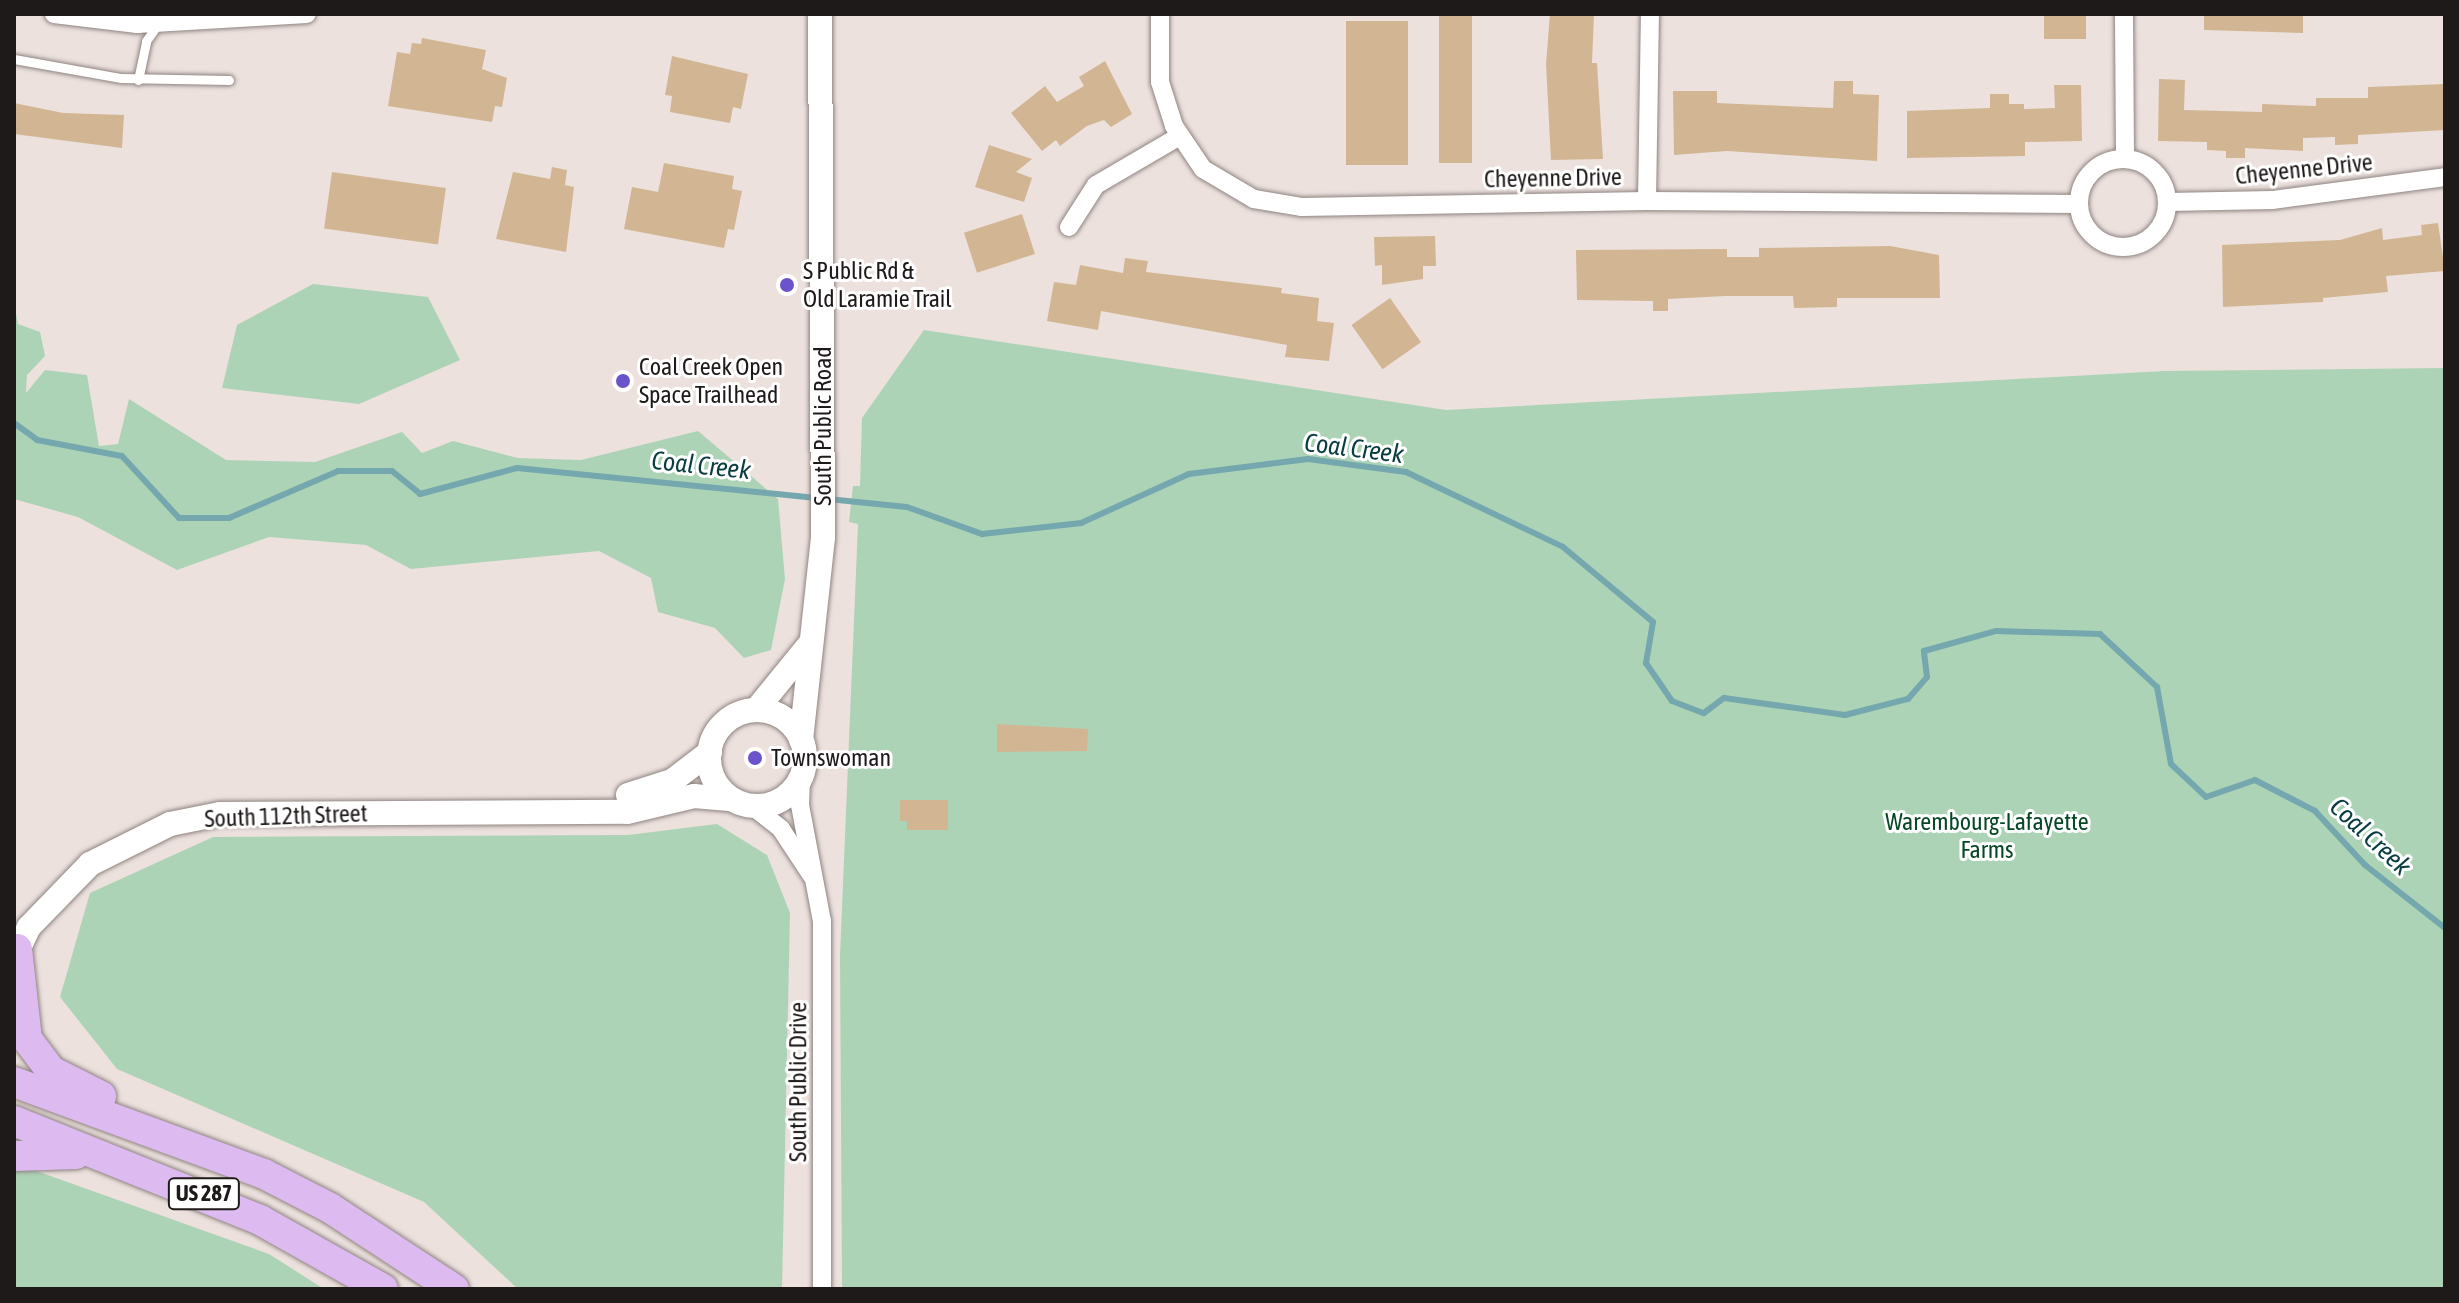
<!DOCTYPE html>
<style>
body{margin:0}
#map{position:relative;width:2459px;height:1303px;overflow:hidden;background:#ece1dd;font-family:"Asap Condensed",sans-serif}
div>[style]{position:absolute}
.green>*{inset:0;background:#add3b7}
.stream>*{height:6px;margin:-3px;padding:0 3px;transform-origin:3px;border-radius:3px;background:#74a8ae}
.building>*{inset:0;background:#d2b694;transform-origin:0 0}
.roads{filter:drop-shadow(0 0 2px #8e8481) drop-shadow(0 0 2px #8e8481)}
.service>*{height:9px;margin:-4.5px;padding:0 4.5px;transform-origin:4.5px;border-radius:4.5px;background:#fff}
.minor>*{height:18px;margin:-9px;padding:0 9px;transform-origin:9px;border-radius:9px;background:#fff}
.minor>.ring{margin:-9px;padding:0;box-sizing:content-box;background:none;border:18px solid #fff;border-radius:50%}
.tertiary>*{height:24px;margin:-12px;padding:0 12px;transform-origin:12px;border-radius:12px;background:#fff}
.tertiary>.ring{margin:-12px;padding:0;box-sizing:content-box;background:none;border:24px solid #fff;border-radius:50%}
.primary>*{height:30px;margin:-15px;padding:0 15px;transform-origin:15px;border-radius:15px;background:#ddbaef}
.dots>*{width:22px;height:22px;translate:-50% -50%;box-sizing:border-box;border:4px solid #fff;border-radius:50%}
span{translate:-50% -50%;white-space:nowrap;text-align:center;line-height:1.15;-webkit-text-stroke:6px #fff;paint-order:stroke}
.shield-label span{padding:2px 6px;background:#fff;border:2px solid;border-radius:6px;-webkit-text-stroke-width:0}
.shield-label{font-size:22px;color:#1e1a19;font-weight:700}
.street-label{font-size:24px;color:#1e1a19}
.poi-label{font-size:24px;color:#1e1a19}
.left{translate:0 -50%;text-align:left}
.park-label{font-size:24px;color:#064724}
.water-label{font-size:26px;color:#093d42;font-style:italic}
.frame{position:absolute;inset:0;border:16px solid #1e1a19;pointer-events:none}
</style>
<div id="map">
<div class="green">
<i style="clip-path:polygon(313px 284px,428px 297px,460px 360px,359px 404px,222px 388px,237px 325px)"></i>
<i style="clip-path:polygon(14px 302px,18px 324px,40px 332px,45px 356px,27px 375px,26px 393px,45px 370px,87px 375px,99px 446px,118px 444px,129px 399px,226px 460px,315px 462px,402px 432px,422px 453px,453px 441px,518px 458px,581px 460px,698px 431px,778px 499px,785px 579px,771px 650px,744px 658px,715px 628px,658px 612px,651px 578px,599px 551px,411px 569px,366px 545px,269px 537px,177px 570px,78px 517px,14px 499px)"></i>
<i style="clip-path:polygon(924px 330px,1446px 410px,2164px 371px,2445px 368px,2445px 1289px,842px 1289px,840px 956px,858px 524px,849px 522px,853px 486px,860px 486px,862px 418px)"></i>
<i style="clip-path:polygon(717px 824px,767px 855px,790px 913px,782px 1289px,518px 1289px,424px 1202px,117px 1069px,60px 997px,90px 893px,213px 837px,628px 835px)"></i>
<i style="clip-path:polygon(14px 1163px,269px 1254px,324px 1289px,14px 1289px)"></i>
</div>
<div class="stream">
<i style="left:14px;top:423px;width:29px;rotate:36deg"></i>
<i style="left:37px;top:440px;width:86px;rotate:10.7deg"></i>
<i style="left:122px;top:456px;width:84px;rotate:47.4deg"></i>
<i style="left:179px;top:518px;width:50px"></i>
<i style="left:229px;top:518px;width:119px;rotate:-23.3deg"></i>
<i style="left:338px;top:471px;width:54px"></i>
<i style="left:392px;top:471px;width:36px;rotate:39deg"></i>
<i style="left:420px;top:494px;width:100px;rotate:-15deg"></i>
<i style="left:517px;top:468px;width:301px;rotate:5.7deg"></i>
<i style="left:828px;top:499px;width:79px;rotate:5.8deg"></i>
<i style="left:907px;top:507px;width:80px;rotate:19.8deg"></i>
<i style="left:982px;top:534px;width:100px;rotate:-6.3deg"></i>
<i style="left:1081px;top:523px;width:119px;rotate:-24.4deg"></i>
<i style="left:1189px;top:474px;width:120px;rotate:-7.2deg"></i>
<i style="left:1308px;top:459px;width:99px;rotate:7.6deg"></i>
<i style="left:1406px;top:472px;width:174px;rotate:25.5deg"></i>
<i style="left:1563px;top:547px;width:117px;rotate:39.8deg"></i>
<i style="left:1653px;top:622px;width:42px;rotate:99.7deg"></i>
<i style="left:1646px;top:663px;width:46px;rotate:55.6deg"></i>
<i style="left:1672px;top:701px;width:34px;rotate:21deg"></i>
<i style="left:1704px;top:713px;width:25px;rotate:-37deg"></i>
<i style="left:1724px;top:698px;width:122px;rotate:8deg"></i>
<i style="left:1845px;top:715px;width:65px;rotate:-14.3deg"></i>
<i style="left:1908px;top:699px;width:29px;rotate:-49deg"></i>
<i style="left:1927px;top:677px;width:26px;rotate:-97deg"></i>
<i style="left:1924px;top:651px;width:75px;rotate:-15.5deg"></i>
<i style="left:1996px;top:631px;width:104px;rotate:1.7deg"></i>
<i style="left:2100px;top:634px;width:78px;rotate:42.9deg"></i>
<i style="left:2157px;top:687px;width:78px;rotate:79.7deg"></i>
<i style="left:2171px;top:764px;width:48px;rotate:43.3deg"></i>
<i style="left:2206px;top:797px;width:52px;rotate:-19.1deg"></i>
<i style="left:2255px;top:780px;width:68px;rotate:27.3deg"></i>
<i style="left:2315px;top:811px;width:74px;rotate:47.2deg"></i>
<i style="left:2365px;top:865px;width:102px;rotate:38.2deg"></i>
</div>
<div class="building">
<i style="left:1439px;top:14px;width:33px;height:149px"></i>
<i style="clip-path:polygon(1550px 14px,1594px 14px,1592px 63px,1597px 63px,1603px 159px,1551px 160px,1546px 64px)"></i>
<i style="left:2044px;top:14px;width:42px;height:25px"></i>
<i style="clip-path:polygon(2204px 14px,2303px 14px,2303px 33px,2204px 30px)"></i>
<i style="left:1346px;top:21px;width:62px;height:144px"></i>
<i style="clip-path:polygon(422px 38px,486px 50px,482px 69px,507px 78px,502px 107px,495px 106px,492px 122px,388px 106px,397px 52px,410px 54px,412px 43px,421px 44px)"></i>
<i style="clip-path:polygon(672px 56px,748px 74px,741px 109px,733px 107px,730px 123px,670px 112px,672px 96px,665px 95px)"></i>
<i style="clip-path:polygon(1105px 61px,1132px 114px,1111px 127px,1104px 120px,1087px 126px,1060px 146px,1056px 140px,1042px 151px,1011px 113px,1045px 86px,1057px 102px,1084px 86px,1079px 77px)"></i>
<i style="clip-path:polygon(2159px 79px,2185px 80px,2184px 110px,2262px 112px,2262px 104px,2316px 106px,2316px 98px,2368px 98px,2368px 87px,2445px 84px,2445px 130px,2358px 135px,2358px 144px,2335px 145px,2335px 137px,2303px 138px,2303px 151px,2245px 148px,2245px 158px,2226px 158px,2226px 151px,2207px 150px,2207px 142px,2158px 141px)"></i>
<i style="clip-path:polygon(1834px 81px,1853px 81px,1853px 94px,1879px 95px,1877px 161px,1727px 151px,1674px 155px,1673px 91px,1717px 91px,1717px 103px,1833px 108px)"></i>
<i style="clip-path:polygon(2054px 85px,2081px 85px,2082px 141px,2025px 142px,2025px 156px,1907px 158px,1907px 111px,1990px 108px,1990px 94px,2009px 94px,2009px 104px,2024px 104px,2024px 109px,2055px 108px)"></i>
<i style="clip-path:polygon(14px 103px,63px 113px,124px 115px,122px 148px,14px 134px)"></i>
<i style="clip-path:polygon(989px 145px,1032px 159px,1016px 172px,1032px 178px,1024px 202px,975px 187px)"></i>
<i style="clip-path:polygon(664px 163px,734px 176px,732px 189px,742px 191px,734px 230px,728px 229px,724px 248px,624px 229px,632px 187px,658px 192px)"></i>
<i style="clip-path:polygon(552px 167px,567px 170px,565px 185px,574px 187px,566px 252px,496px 239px,513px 172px,550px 179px)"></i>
<i style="left:332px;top:172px;width:115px;height:57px;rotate:8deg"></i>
<i style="left:1022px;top:214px;width:42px;height:61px;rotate:72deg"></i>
<i style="clip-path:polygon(2438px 223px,2445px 271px,2386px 276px,2388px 292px,2323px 298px,2323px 302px,2223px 307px,2222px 245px,2340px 240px,2382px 228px,2383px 240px,2422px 235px,2421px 225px)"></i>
<i style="clip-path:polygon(1435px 236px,1436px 266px,1423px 266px,1423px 279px,1382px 285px,1382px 265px,1375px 266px,1374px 237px)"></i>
<i style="clip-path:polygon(1890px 246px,1939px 255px,1940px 298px,1837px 298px,1837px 307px,1794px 308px,1793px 296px,1725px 296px,1668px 299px,1668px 311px,1653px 311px,1653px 301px,1577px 300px,1576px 250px,1727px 249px,1727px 257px,1759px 257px,1759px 248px)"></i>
<i style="clip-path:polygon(1125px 258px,1148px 261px,1146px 272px,1282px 288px,1281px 293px,1319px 298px,1317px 321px,1334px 323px,1329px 361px,1285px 357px,1287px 345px,1101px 311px,1098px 330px,1047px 321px,1054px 282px,1076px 285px,1080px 265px,1123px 273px)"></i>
<i style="left:1390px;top:298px;width:54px;height:47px;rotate:55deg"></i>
<i style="clip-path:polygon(997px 724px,1088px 729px,1087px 751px,997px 752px)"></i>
<i style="clip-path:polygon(900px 800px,948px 800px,948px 830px,907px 830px,907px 821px,900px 821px)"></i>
</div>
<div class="roads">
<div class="service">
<i style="left:14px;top:59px;width:109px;rotate:10.1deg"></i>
<i style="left:121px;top:78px;width:108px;rotate:1.1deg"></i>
<i style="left:138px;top:80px;width:40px;rotate:-78deg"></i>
<i style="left:146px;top:41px;width:21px;rotate:-55deg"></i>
</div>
<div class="minor">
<i style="left:54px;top:14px;width:84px;rotate:6.9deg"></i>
<i style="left:137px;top:24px;width:170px;rotate:-3.4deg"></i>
<i style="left:1160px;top:14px;width:68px;rotate:90deg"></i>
<i style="left:1160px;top:82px;width:46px;rotate:72.3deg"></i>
<i style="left:1174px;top:126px;width:52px;rotate:56deg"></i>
<i style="left:1203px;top:169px;width:59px;rotate:30.5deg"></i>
<i style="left:1254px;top:199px;width:49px;rotate:9.5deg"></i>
<i style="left:1302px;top:207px;width:345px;rotate:-1deg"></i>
<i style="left:1647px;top:201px;width:432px;rotate:0.4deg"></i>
<i style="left:2124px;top:14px;width:145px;rotate:89.6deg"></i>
<i class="ring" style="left:2079px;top:159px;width:70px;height:70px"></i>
<i style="left:1647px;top:201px;width:187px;rotate:-89.1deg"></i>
<i style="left:2167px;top:202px;width:106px;rotate:-1.1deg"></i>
<i style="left:2273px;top:200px;width:174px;rotate:-7.6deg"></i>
<i style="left:1069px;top:227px;width:50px;rotate:-57.3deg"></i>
<i style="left:1096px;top:185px;width:97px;rotate:-30.3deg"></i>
<i style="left:801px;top:777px;width:28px;rotate:92deg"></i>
<i style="left:800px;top:805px;width:118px;rotate:79.3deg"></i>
<i style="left:822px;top:921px;width:368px;rotate:90deg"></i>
<i style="left:752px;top:806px;width:37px;rotate:38deg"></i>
<i style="left:781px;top:829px;width:56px;rotate:56.6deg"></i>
</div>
<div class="tertiary">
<i style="left:756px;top:710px;width:84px;rotate:-50.8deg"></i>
<i class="ring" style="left:709px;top:710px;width:72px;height:72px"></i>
<i style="left:801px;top:740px;width:204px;rotate:-83.8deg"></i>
<i style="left:823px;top:537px;width:523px;rotate:-90.33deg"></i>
<i style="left:628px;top:795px;width:46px;rotate:-17.7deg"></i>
<i style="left:672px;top:781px;width:48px;rotate:-37.3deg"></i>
<i style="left:14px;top:959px;width:35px;rotate:-65deg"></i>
<i style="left:29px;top:927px;width:88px;rotate:-45.9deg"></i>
<i style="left:90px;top:864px;width:89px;rotate:-26.6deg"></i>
<i style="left:170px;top:824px;width:51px;rotate:-11.3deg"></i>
<i style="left:220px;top:814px;width:407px;rotate:-0.3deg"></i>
<i style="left:627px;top:812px;width:69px;rotate:-13.4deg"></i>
<i style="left:694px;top:796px;width:38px;rotate:5deg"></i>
</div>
<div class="primary">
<i style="left:17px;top:949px;width:91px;rotate:83.7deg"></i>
<i style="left:27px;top:1039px;width:40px;rotate:53deg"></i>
<i style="left:51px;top:1071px;width:56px;rotate:26.6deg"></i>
<i style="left:14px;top:1082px;width:266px;rotate:20.2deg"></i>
<i style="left:264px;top:1174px;width:74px;rotate:27.3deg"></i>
<i style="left:330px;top:1208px;width:148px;rotate:33.2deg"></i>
<i style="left:14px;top:1121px;width:265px;rotate:21.9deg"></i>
<i style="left:260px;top:1220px;width:141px;rotate:29.3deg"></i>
<i style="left:14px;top:1156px;width:62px;rotate:-1.8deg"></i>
</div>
</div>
<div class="dots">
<i style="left:787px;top:285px;background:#6a53cd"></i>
<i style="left:623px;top:381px;background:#6a53cd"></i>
<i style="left:755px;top:758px;background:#6a53cd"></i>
</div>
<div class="shield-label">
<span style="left:204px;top:1194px">US 287</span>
</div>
<div class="street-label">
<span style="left:2304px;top:169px;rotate:-6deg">Cheyenne Drive</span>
<span style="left:1553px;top:178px;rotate:-1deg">Cheyenne Drive</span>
<span style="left:823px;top:426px;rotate:-90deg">South Public Road</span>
<span style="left:286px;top:816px;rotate:-2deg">South 112th Street</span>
<span style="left:798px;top:1082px;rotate:-90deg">South Public Drive</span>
</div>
<div class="poi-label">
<span class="left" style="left:803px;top:285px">S Public Rd &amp;<br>Old Laramie Trail</span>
<span class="left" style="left:639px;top:381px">Coal Creek Open<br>Space Trailhead</span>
<span class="left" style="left:771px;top:758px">Townswoman</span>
</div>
<div class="park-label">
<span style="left:1987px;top:836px">Warembourg-Lafayette<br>Farms</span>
</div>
<div class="water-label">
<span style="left:1354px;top:449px;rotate:7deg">Coal Creek</span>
<span style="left:701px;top:466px;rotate:6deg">Coal Creek</span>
<span style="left:2370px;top:837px;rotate:43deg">Coal Creek</span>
</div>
<div class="frame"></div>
</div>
